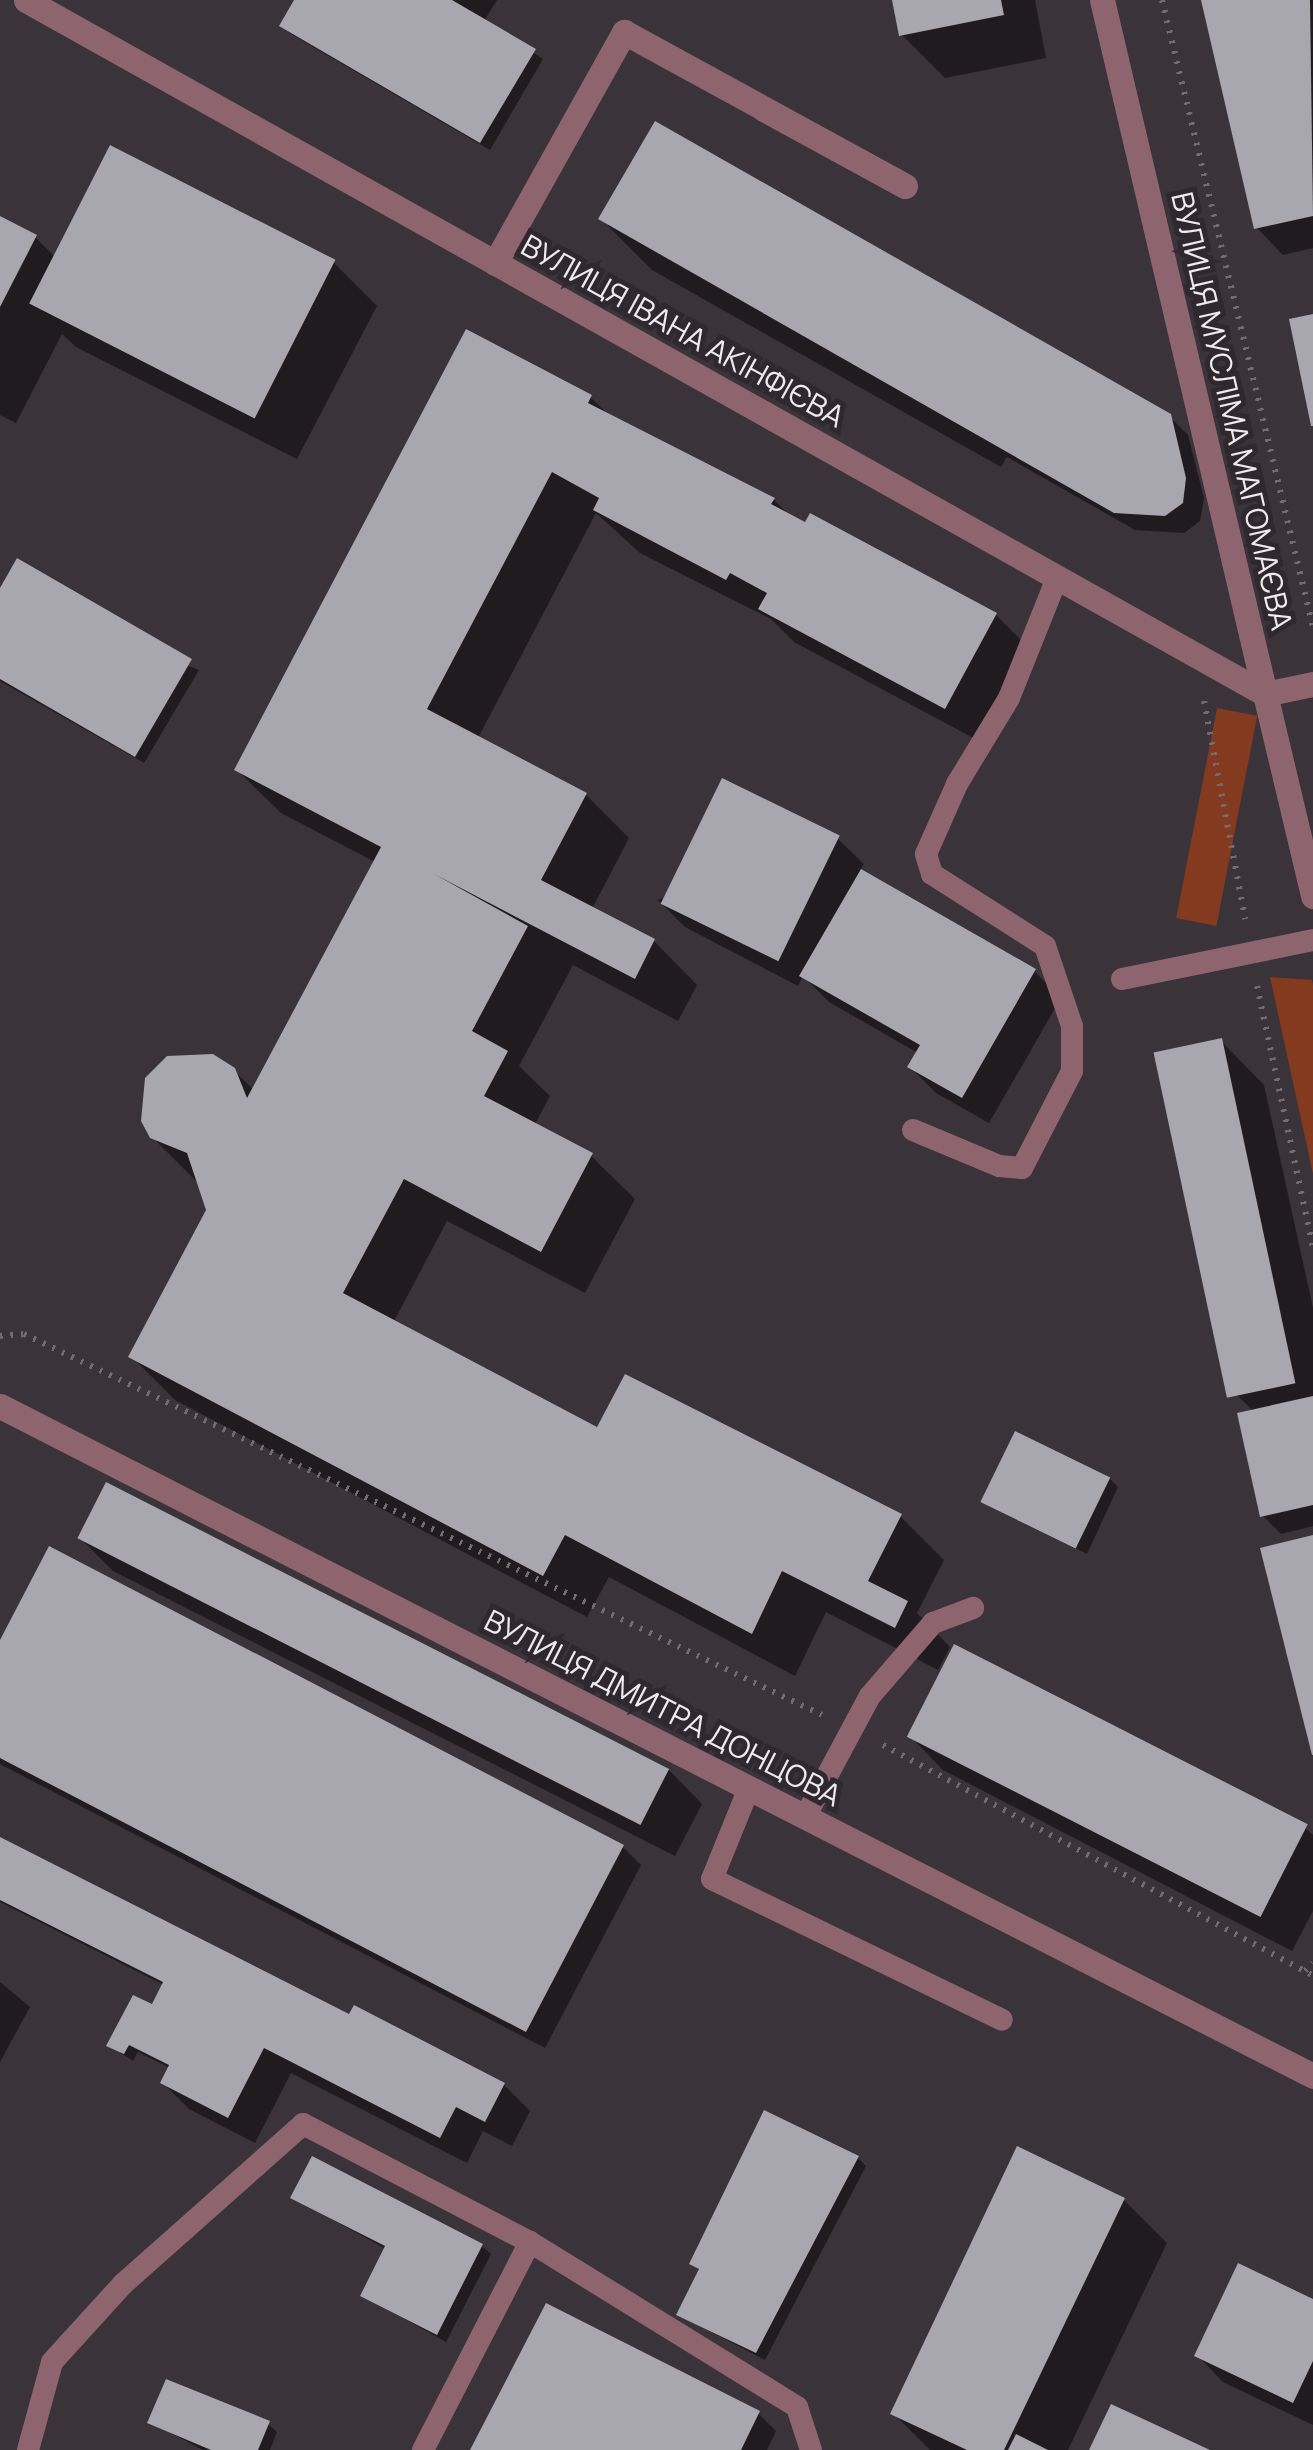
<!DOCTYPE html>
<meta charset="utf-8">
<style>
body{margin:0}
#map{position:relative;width:1313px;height:2450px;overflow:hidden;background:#3a3339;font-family:Manrope,sans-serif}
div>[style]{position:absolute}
.green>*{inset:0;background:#833a1f;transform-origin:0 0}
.shadow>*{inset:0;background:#0007}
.building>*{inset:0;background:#a8a6af;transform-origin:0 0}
.path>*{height:6px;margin-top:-3px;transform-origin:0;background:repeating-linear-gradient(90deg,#726c71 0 2.5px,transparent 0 10.5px)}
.service>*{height:22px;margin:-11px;padding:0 11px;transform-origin:11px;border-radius:11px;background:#8e656e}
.minor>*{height:25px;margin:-12.5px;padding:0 12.5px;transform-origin:12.5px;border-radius:12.5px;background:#8e656e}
.tertiary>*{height:25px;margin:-12.5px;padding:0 12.5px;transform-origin:12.5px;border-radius:12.5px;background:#8e656e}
span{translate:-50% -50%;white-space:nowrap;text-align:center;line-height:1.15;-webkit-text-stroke:10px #2f292f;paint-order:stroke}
.street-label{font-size:30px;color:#efebee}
</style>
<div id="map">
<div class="green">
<i style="left:1217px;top:708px;width:41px;height:214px;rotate:11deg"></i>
<i style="clip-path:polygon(1270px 977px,1312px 980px,1313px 985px,1313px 1174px)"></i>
</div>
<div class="shadow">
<i style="clip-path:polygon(297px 0,497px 0,484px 21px,543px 59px,490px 150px,291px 34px,282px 26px)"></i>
<i style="clip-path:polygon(894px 0,1035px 0,1046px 58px,945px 78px,902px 35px)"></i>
<i style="clip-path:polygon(1204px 0,1313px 0,1313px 248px,1283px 255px,1257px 228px)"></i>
<i style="clip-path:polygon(0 219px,35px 237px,56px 258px,334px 263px,377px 306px,297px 459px,76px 347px,62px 334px,16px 423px,0 415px)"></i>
<i style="clip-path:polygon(601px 219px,1169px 416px,1188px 435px,1204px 498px,1200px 521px,1184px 533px,1135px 530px,1007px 457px,1001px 467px,652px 270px)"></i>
<i style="clip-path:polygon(590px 397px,611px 417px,774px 500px,792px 518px,996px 615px,1029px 648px,979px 741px,794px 642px,771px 619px,640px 553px,596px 513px,478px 738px,586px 795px,629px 838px,592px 909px,654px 941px,697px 985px,678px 1021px,573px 965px,519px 1066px,550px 1096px,534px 1126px,591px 1156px,635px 1199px,585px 1293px,447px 1221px,393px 1323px,598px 1431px,900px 1516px,944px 1560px,917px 1613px,950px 1647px,938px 1670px,826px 1612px,795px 1676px,609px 1577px,587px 1617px,175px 1400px,132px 1357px,209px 1210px,196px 1181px,152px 1137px,233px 1070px,254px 1090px,375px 862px,281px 813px,237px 770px)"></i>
<i style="clip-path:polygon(0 593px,199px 670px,144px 763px,0 681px)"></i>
<i style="clip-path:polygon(837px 838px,864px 864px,860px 871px,1035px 972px,1061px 998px,989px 1123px,936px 1093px,910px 1067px,918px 1053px,829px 1002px,803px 976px,798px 986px,685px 927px,658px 900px)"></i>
<i style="clip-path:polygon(1221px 1041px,1264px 1085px,1313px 1308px,1313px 1526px,1281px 1534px,1262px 1515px,1253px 1411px,1236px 1394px)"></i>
<i style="clip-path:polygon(1110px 1479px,1118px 1487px,1087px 1554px,984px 1502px)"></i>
<i style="clip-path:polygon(107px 1485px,669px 1770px,702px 1804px,675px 1856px,113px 1571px,80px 1538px)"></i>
<i style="clip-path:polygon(50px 1549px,623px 1847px,641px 1865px,545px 2048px,0 1764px,0 1645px)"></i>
<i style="clip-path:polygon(910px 1736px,1305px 1828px,1313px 1835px,1313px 1911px,1292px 1951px,943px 1770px)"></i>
<i style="clip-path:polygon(0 1840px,350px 2017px,504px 2085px,530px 2111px,512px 2146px,483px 2131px,467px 2163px,291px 2073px,255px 2143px,189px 2109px,163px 2083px,170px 2068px,138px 2052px,133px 2061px,109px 2045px,153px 2008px,164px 1985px,0 1902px)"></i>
<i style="clip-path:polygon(0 1982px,30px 2007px,0 2062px)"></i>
<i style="clip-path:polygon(858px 2158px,866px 2166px,765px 2360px,679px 2315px,700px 2271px,692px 2263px)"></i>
<i style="clip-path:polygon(293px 2198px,482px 2246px,491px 2254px,446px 2342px,363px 2296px,386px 2249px)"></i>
<i style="clip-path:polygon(1124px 2200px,1167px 2243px,1068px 2450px,930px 2450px,893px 2413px)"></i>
<i style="clip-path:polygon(1313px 2302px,1313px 2425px,1223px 2382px,1197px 2355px)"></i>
<i style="clip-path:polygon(758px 2413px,776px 2431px,767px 2450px,472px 2450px)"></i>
<i style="clip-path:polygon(150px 2422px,268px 2424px,277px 2432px,270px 2450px,203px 2450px)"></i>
</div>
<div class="building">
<i style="clip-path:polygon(294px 0,452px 0,536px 49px,480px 143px,279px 26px)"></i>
<i style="clip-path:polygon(892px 0,1001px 0,1004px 15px,899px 36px)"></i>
<i style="clip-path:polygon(1201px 0,1310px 0,1313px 216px,1254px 229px)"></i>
<i style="clip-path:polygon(655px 121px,1171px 414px,1186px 478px,1183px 503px,1165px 516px,1114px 513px,598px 219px)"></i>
<i style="left:110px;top:145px;width:253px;height:178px;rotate:27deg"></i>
<i style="clip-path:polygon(0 216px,37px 235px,0 307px)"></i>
<i style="clip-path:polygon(1313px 314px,1313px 426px,1311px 426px,1289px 319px)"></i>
<i style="clip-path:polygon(466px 329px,592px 395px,588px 403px,775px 498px,771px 504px,805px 522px,810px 513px,997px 613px,945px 709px,758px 609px,767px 593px,730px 573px,726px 580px,593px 510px,599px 498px,552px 472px,427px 709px,587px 793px,541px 880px,655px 939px,635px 979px,434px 874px,528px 926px,472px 1031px,508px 1051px,484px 1096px,593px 1153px,541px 1252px,404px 1179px,343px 1293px,597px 1427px,625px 1374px,902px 1514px,868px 1581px,908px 1601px,895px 1628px,782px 1571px,752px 1634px,565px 1535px,543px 1576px,128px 1357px,206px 1210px,187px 1153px,150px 1138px,141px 1121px,145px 1078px,167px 1056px,213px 1054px,235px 1068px,247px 1098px,381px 847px,234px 770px)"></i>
<i style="clip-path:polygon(17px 558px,192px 659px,135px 757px,0 679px,0 588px)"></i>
<i style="left:722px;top:778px;width:131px;height:140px;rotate:26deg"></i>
<i style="clip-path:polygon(861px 869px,1036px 969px,962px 1098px,907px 1067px,920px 1045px,799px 976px)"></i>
<i style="left:1222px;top:1038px;width:353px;height:70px;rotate:78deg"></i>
<i style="clip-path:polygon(1313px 1396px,1313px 1505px,1260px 1517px,1237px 1413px)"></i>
<i style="left:1015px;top:1431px;width:106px;height:79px;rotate:26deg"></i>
<i style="left:106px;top:1482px;width:632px;height:63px;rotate:27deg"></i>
<i style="clip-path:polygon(1313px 1535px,1313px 1755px,1312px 1755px,1260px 1548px)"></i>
<i style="clip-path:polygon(49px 1546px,624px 1845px,526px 2032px,0 1758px,0 1640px)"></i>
<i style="left:954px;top:1644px;width:397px;height:104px;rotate:27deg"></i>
<i style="clip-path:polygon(0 1837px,349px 2014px,354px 2005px,505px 2083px,485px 2122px,456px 2107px,440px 2138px,264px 2048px,228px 2118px,160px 2083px,169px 2065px,129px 2045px,124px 2054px,106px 2046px,133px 1995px,152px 2004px,163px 1982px,0 1900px)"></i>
<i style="clip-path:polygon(764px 2110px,859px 2156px,756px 2353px,676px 2315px,699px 2269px,689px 2264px)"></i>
<i style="clip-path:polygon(1017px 2146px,1125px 2198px,1004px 2450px,967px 2450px,890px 2414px)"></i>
<i style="clip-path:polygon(312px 2156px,483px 2244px,437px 2335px,360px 2296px,385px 2246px,290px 2198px)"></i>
<i style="clip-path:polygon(1238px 2263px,1313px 2299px,1313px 2361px,1293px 2403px,1194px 2356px)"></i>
<i style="clip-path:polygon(546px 2303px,760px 2411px,741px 2450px,470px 2450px)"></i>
<i style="clip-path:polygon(166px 2379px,270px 2421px,258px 2450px,211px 2450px,147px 2423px)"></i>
<i style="clip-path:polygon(1111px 2404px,1210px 2450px,1089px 2450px)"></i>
<i style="clip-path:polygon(1016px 2434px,1048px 2450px,1008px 2450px)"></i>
</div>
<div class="path">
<i style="left:1162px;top:0;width:645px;rotate:76.46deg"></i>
<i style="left:1204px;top:701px;width:222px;rotate:79.3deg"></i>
<i style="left:1257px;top:986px;width:268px;rotate:77.9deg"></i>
<i style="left:0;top:1336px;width:24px;rotate:-5deg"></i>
<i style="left:24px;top:1334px;width:884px;rotate:25.52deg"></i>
<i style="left:883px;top:1745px;width:488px;rotate:28.2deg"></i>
<i style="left:1305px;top:1971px;width:11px;rotate:-45deg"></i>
</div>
<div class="service">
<i style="left:1122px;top:979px;width:195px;rotate:-11.5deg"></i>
<i style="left:913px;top:1130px;width:93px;rotate:22.7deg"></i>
<i style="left:999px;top:1166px;width:23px;rotate:5deg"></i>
<i style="left:1022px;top:1168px;width:109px;rotate:-62.7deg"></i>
<i style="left:1072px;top:1071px;width:45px;rotate:-90deg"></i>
<i style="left:1072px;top:1026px;width:84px;rotate:-108.6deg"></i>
<i style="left:1045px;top:946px;width:134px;rotate:-147.5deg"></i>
<i style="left:932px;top:874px;width:21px;rotate:-107deg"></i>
<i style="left:926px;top:854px;width:77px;rotate:-66.1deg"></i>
<i style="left:957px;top:784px;width:100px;rotate:-58.8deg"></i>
<i style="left:1009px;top:698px;width:129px;rotate:-68.2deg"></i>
<i style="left:749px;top:1788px;width:98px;rotate:112.1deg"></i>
<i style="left:712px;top:1879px;width:322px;rotate:25.9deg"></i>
<i style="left:805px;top:1817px;width:137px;rotate:-61.8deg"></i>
<i style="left:870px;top:1696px;width:96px;rotate:-49.2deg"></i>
<i style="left:933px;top:1623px;width:43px;rotate:-20.6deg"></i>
<i style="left:28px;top:2450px;width:91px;rotate:-74.7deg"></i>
<i style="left:52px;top:2362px;width:105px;rotate:-47.7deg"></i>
<i style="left:123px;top:2284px;width:241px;rotate:-41.6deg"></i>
<i style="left:303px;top:2124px;width:256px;rotate:27.5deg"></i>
<i style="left:530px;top:2242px;width:314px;rotate:31.7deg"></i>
<i style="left:797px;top:2407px;width:45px;rotate:72deg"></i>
<i style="left:423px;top:2450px;width:234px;rotate:-62.8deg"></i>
</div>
<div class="minor">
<i style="left:26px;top:0;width:1420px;rotate:29.25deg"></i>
<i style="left:1265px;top:694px;width:208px;rotate:76.6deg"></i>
<i style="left:495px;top:263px;width:265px;rotate:-60.8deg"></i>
<i style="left:624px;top:32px;width:320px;rotate:28.7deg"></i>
<i style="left:905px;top:186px;width:161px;rotate:-151.4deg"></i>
<i style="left:0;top:1406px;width:1474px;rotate:27.03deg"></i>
</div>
<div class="tertiary">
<i style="left:1102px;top:0;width:713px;rotate:76.78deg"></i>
<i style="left:1265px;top:694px;width:49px;rotate:-11.8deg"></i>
</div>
<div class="street-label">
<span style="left:683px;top:331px;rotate:29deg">ВУЛИЦЯ ІВАНА АКІНФІЄВА</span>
<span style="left:1232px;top:411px;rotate:77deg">ВУЛИЦЯ МУСЛІМА МАГОМАЄВА</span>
<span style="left:663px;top:1708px;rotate:27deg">ВУЛИЦЯ ДМИТРА ДОНЦОВА</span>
</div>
</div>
